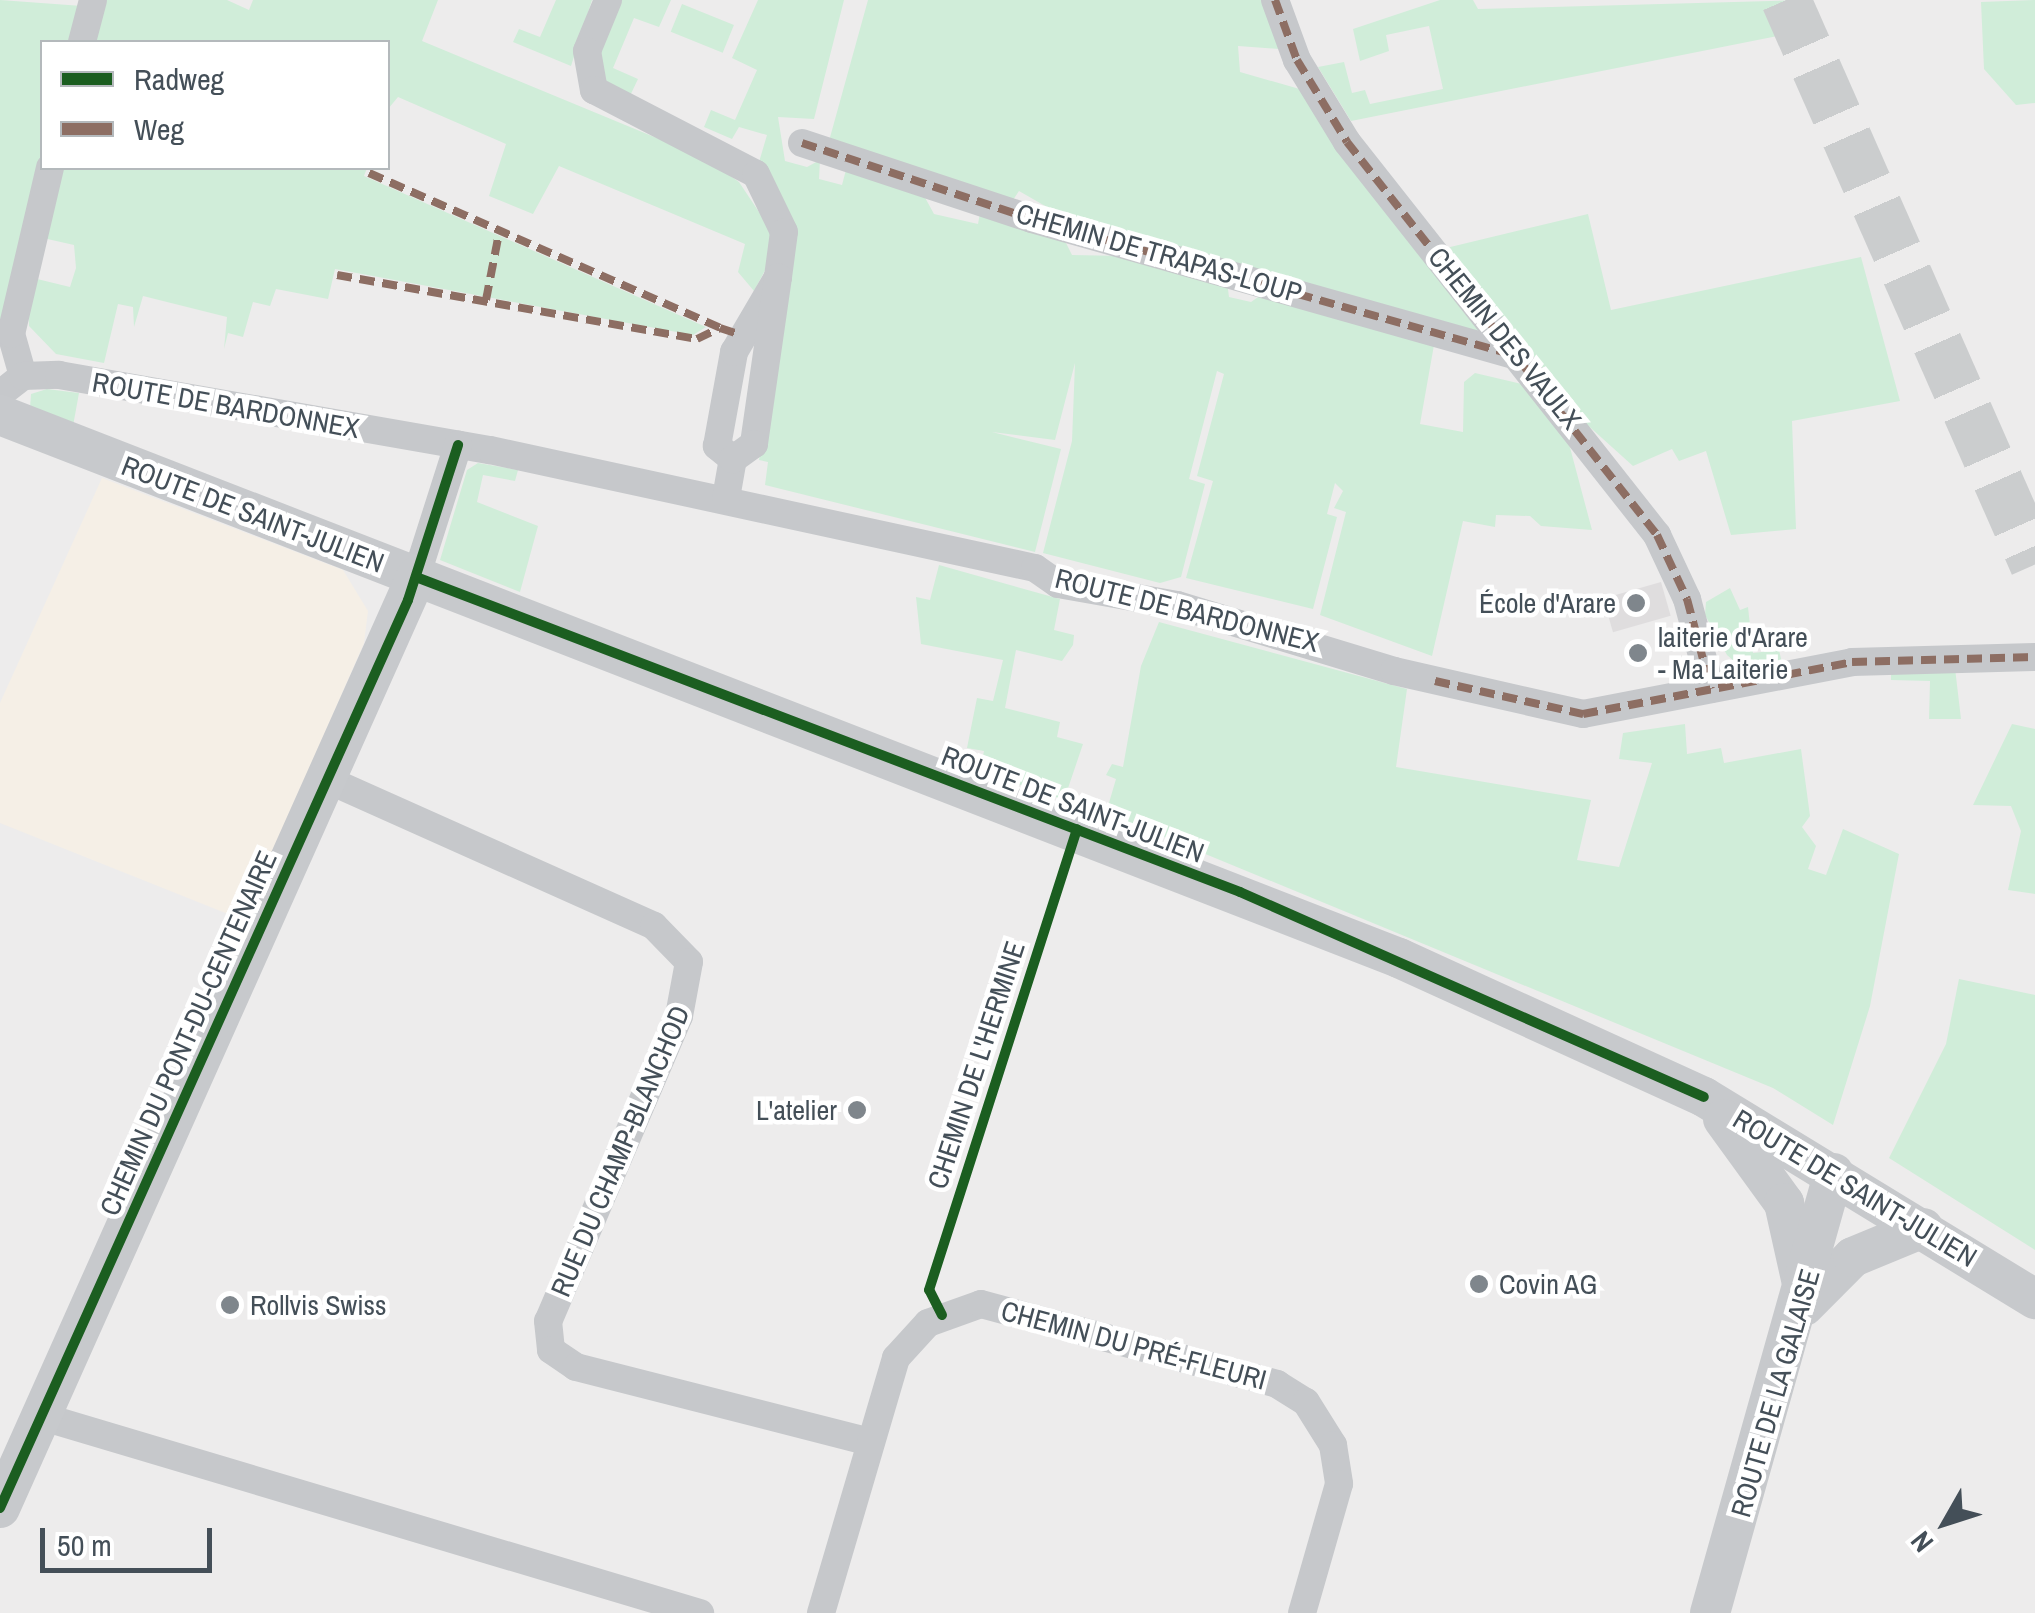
<!DOCTYPE html>
<meta charset="utf-8">
<style>
body{margin:0}
#map{position:relative;width:2035px;height:1613px;overflow:hidden;background:#edecec;font-family:"Archivo Narrow",sans-serif}
div>[style]{position:absolute}
.commercial>*{inset:0;background:#f5efe6}
.education>*{inset:0;background:#dfddde;transform-origin:0 0}
.green>*{inset:0;background:#d0edd9;transform-origin:0 0}
.highway-tunnel>*{height:50px;margin-top:-25px;transform-origin:0;background:repeating-linear-gradient(90deg,#cbcdce 0 50px,transparent 0 75px)}
.street>*{height:28px;margin:-14px;padding:0 14px;transform-origin:14px;border-radius:14px;background:#c6c8cb}
.secondary>*{height:40px;margin:-20px;padding:0 20px;transform-origin:20px;border-radius:20px;background:#c7c9cc}
.quiet>*{height:8px;margin-top:-4px;transform-origin:0;background:repeating-linear-gradient(90deg,#8d6e63 0 15px,transparent 0 23px)}
.cycleway>*{height:10px;margin:-5px;padding:0 5px;transform-origin:5px;border-radius:5px;background:#1b5e20}
.dots>*{width:28px;height:28px;translate:-50% -50%;box-sizing:border-box;border:5px solid #fff;border-radius:50%}
span{translate:-50% -50%;white-space:nowrap;text-align:center;line-height:1.15;-webkit-text-stroke:9px #fff;paint-order:stroke}
.street-label{font-size:28px;color:#444f58}
.poi-label{font-size:28px;color:#444f58}
.right{translate:-100% -50%;text-align:right}
.left{translate:0 -50%;text-align:left}
.legend{position:absolute;left:40px;top:40px;width:350px;height:130px;box-sizing:border-box;background:#fff;border:2px solid #b4b9bc;margin:0;padding:12px 18px;list-style:none;font-size:30px;color:#444f58}
.legend li{display:flex;align-items:center;gap:20px;height:50px}
.legend b{width:50px;border:2px solid #b4b9bc}
.north{position:absolute;left:1895px;top:1473px;width:100px;height:100px;-webkit-text-stroke:8px #fff;paint-order:stroke;rotate:231deg;font-size:28px;font-weight:700;line-height:40px;text-align:center;color:#444f58}
.north::after{content:'';display:block;margin:auto;width:35px;height:45px;background:#444f58;clip-path:polygon(50% 0,100% 100%,50% 72%,0 100%)}
.scale{position:absolute;left:40px;top:1528px;width:172px;height:45px;box-sizing:border-box;border:5px solid #444f58;border-top:0;padding-left:12px;font-size:30px;line-height:35px;white-space:nowrap;color:#444f58;-webkit-text-stroke:8px #fff;paint-order:stroke}
</style>
<div id="map">
<div class="commercial">
<i style="clip-path:polygon(102px 478px,343px 570px,368px 611px,364px 643px,243px 920px,0 823px,0 703px)"></i>
</div>
<div class="education">
<i style="left:1661px;top:582px;width:35px;height:60px;rotate:74deg"></i>
</div>
<div class="green">
<i style="clip-path:polygon(0 0,82px 6px,72px 42px,42px 42px,42px 167px,0 334px)"></i>
<i style="clip-path:polygon(103px 0,227px 0,249px 10px,253px 0,438px 0,422px 41px,705px 158px,739px 182px,773px 233px,770px 261px,754px 291px,738px 272px,745px 244px,559px 166px,533px 214px,489px 196px,506px 144px,398px 97px,388px 109px,388px 42px,92px 42px)"></i>
<i style="clip-path:polygon(556px 0,592px 0,571px 66px,513px 42px,519px 29px,540px 37px)"></i>
<i style="clip-path:polygon(621px 0,671px 0,659px 27px,634px 18px,613px 68px,638px 79px,628px 100px,601px 76px,598px 55px)"></i>
<i style="clip-path:polygon(758px 0,844px 0,814px 119px,778px 117px,785px 161px,807px 167px,820px 160px,819px 179px,842px 185px,847px 166px,922px 192px,934px 214px,978px 224px,980px 213px,1064px 239px,1072px 255px,1123px 256px,1227px 282px,1229px 297px,1251px 302px,1264px 293px,1434px 345px,1420px 424px,1463px 432px,1464px 382px,1475px 373px,1530px 386px,1568px 440px,1592px 530px,1541px 526px,1530px 516px,1496px 515px,1495px 527px,1463px 521px,1432px 656px,1320px 615px,1346px 512px,1334px 508px,1343px 491px,1335px 483px,1327px 514px,1337px 517px,1313px 609px,1186px 578px,1213px 481px,1197px 476px,1224px 374px,1217px 371px,1189px 479px,1205px 484px,1181px 577px,1160px 583px,1043px 553px,1072px 441px,1075px 363px,1055px 440px,992px 432px,1061px 449px,1035px 552px,765px 485px,768px 462px,759px 460px,795px 239px,759px 162px,767px 135px,739px 127px,732px 139px,704px 127px,711px 110px,735px 120px,757px 70px,732px 58px)"></i>
<i style="clip-path:polygon(868px 0,1266px 0,1279px 49px,1238px 46px,1240px 72px,1303px 90px,1492px 336px,1073px 222px,1019px 191px,1009px 206px,829px 141px)"></i>
<i style="clip-path:polygon(1440px 0,1473px 0,1478px 9px,1803px 0,1817px 28px,1351px 121px,1318px 67px,1344px 62px,1352px 93px,1365px 90px,1370px 104px,1443px 89px,1429px 26px,1386px 35px,1389px 51px,1360px 61px,1353px 29px)"></i>
<i style="clip-path:polygon(2035px 0,2035px 103px,2016px 105px,1984px 69px,1981px 2px)"></i>
<i style="left:682px;top:4px;width:56px;height:30px;rotate:22deg"></i>
<i style="clip-path:polygon(60px 168px,367px 168px,364px 176px,706px 327px,693px 335px,335px 269px,328px 299px,276px 289px,270px 306px,253px 302px,243px 337px,228px 333px,224px 349px,227px 317px,143px 296px,134px 327px,133px 307px,118px 304px,104px 363px,56px 354px,29px 326px,28px 304px,33px 278px,70px 287px,76px 268px,74px 245px,43px 238px)"></i>
<i style="clip-path:polygon(1588px 214px,1611px 310px,1861px 257px,1900px 401px,1792px 421px,1796px 529px,1731px 535px,1706px 451px,1679px 461px,1672px 449px,1633px 466px,1562px 402px,1442px 249px)"></i>
<i style="clip-path:polygon(47px 389px,79px 393px,73px 426px,30px 409px,31px 394px)"></i>
<i style="clip-path:polygon(478px 463px,518px 470px,515px 481px,483px 475px,477px 502px,538px 526px,520px 592px,440px 560px,467px 470px)"></i>
<i style="clip-path:polygon(939px 565px,1060px 599px,1054px 630px,1074px 635px,1073px 645px,1062px 661px,1016px 650px,1005px 708px,1060px 722px,1057px 737px,1083px 744px,1064px 800px,980px 771px,984px 751px,967px 748px,977px 698px,993px 701px,1003px 660px,921px 644px,916px 597px,930px 600px)"></i>
<i style="clip-path:polygon(1730px 588px,1740px 610px,1748px 607px,1753px 653px,1779px 650px,1782px 663px,1743px 669px,1727px 655px,1705px 615px,1706px 602px)"></i>
<i style="clip-path:polygon(1159px 622px,1407px 689px,1396px 767px,1591px 800px,1577px 860px,1619px 867px,1652px 763px,1619px 759px,1623px 733px,1685px 724px,1687px 754px,1721px 748px,1724px 763px,1801px 749px,1810px 816px,1802px 827px,1816px 846px,1808px 869px,1826px 875px,1843px 829px,1899px 854px,1870px 1006px,1833px 1125px,1773px 1088px,1106px 813px,1116px 779px,1106px 775px,1112px 764px,1123px 767px,1141px 666px)"></i>
<i style="clip-path:polygon(1891px 668px,1955px 668px,1961px 719px,1929px 719px,1930px 681px,1891px 680px)"></i>
<i style="clip-path:polygon(2012px 724px,2035px 729px,2035px 894px,2008px 890px,2021px 831px,2011px 806px,1973px 805px)"></i>
<i style="clip-path:polygon(1959px 979px,2035px 995px,2035px 1250px,1889px 1158px,1946px 1044px)"></i>
</div>
<div class="highway-tunnel">
<i style="left:1786px;top:0;width:617px;rotate:66.22deg"></i>
</div>
<div class="street">
<i style="left:608px;top:0;width:55px;rotate:112.4deg"></i>
<i style="left:587px;top:51px;width:40px;rotate:80deg"></i>
<i style="left:594px;top:90px;width:182px;rotate:27.4deg"></i>
<i style="left:756px;top:174px;width:64px;rotate:64.2deg"></i>
<i style="left:784px;top:232px;width:45px;rotate:97.6deg"></i>
<i style="left:1275px;top:0;width:64px;rotate:69.9deg"></i>
<i style="left:1297px;top:60px;width:96px;rotate:58.6deg"></i>
<i style="left:1347px;top:142px;width:501px;rotate:51.73deg"></i>
<i style="left:1657px;top:535px;width:71px;rotate:64.9deg"></i>
<i style="left:1687px;top:599px;width:93px;rotate:75.1deg"></i>
<i style="left:82px;top:42px;width:43px;rotate:-75.3deg"></i>
<i style="left:802px;top:143px;width:242px;rotate:18.3deg"></i>
<i style="left:1032px;top:219px;width:504px;rotate:15.77deg"></i>
<i style="left:23px;top:376px;width:44px;rotate:-105.9deg"></i>
<i style="left:11px;top:334px;width:171px;rotate:-76.8deg"></i>
<i style="left:0;top:394px;width:29px;rotate:-38deg"></i>
<i style="left:23px;top:376px;width:36px;rotate:-2deg"></i>
<i style="left:59px;top:375px;width:437px;rotate:9.9deg"></i>
<i style="left:490px;top:450px;width:558px;rotate:12.22deg"></i>
<i style="left:1035px;top:568px;width:28px;rotate:35deg"></i>
<i style="left:1058px;top:584px;width:121px;rotate:10deg"></i>
<i style="left:1177px;top:605px;width:227px;rotate:16.9deg"></i>
<i style="left:1394px;top:671px;width:194px;rotate:12.8deg"></i>
<i style="left:1583px;top:714px;width:274px;rotate:-10.9deg"></i>
<i style="left:1852px;top:662px;width:183px;rotate:-1.6deg"></i>
<i style="left:726px;top:498px;width:40px;rotate:-80deg"></i>
<i style="left:733px;top:459px;width:21px;rotate:-141deg"></i>
<i style="left:717px;top:446px;width:96px;rotate:-79.7deg"></i>
<i style="left:734px;top:352px;width:87px;rotate:-59.6deg"></i>
<i style="left:778px;top:277px;width:169px;rotate:98.2deg"></i>
<i style="left:754px;top:444px;width:26px;rotate:144deg"></i>
<i style="left:416px;top:577px;width:139px;rotate:-72.3deg"></i>
<i style="left:328px;top:780px;width:357px;rotate:24.1deg"></i>
<i style="left:654px;top:926px;width:50px;rotate:45.8deg"></i>
<i style="left:689px;top:962px;width:55px;rotate:100.5deg"></i>
<i style="left:679px;top:1016px;width:332px;rotate:113.2deg"></i>
<i style="left:548px;top:1321px;width:29px;rotate:84deg"></i>
<i style="left:551px;top:1350px;width:30px;rotate:34deg"></i>
<i style="left:576px;top:1367px;width:304px;rotate:14.3deg"></i>
<i style="left:40px;top:1416px;width:689px;rotate:16.62deg"></i>
<i style="left:821px;top:1613px;width:266px;rotate:-73.6deg"></i>
<i style="left:896px;top:1358px;width:47px;rotate:-47.6deg"></i>
<i style="left:928px;top:1323px;width:56px;rotate:-19.7deg"></i>
<i style="left:981px;top:1304px;width:307px;rotate:15.1deg"></i>
<i style="left:1277px;top:1384px;width:34px;rotate:32deg"></i>
<i style="left:1306px;top:1402px;width:51px;rotate:57.9deg"></i>
<i style="left:1333px;top:1445px;width:39px;rotate:81deg"></i>
<i style="left:1339px;top:1484px;width:134px;rotate:106deg"></i>
</div>
<div class="secondary">
<i style="left:0;top:415px;width:1501px;rotate:21.21deg"></i>
<i style="left:1399px;top:958px;width:335px;rotate:24.5deg"></i>
<i style="left:1704px;top:1097px;width:388px;rotate:31.4deg"></i>
<i style="left:1723px;top:1119px;width:104px;rotate:54deg"></i>
<i style="left:1784px;top:1203px;width:78px;rotate:77.4deg"></i>
<i style="left:1804px;top:1306px;width:69px;rotate:-45deg"></i>
<i style="left:1853px;top:1257px;width:76px;rotate:-22.5deg"></i>
<i style="left:0;top:1508px;width:1020px;rotate:-65.92deg"></i>
<i style="left:1710px;top:1613px;width:457px;rotate:-74.3deg"></i>
</div>
<div class="quiet">
<i style="left:1275px;top:0;width:64px;rotate:69.9deg"></i>
<i style="left:1297px;top:60px;width:96px;rotate:58.6deg"></i>
<i style="left:1347px;top:142px;width:501px;rotate:51.73deg"></i>
<i style="left:1657px;top:535px;width:71px;rotate:64.9deg"></i>
<i style="left:1687px;top:599px;width:93px;rotate:75.1deg"></i>
<i style="left:802px;top:143px;width:242px;rotate:18.3deg"></i>
<i style="left:1032px;top:219px;width:504px;rotate:15.77deg"></i>
<i style="left:369px;top:173px;width:384px;rotate:23.8deg"></i>
<i style="left:337px;top:275px;width:366px;rotate:10.1deg"></i>
<i style="left:697px;top:339px;width:25px;rotate:-26deg"></i>
<i style="left:720px;top:328px;width:20px;rotate:18deg"></i>
<i style="left:486px;top:300px;width:73px;rotate:-79deg"></i>
<i style="left:1435px;top:681px;width:152px;rotate:12.6deg"></i>
<i style="left:1583px;top:714px;width:274px;rotate:-10.9deg"></i>
<i style="left:1852px;top:662px;width:183px;rotate:-1.6deg"></i>
</div>
<div class="cycleway">
<i style="left:416px;top:577px;width:882px;rotate:20.92deg"></i>
<i style="left:1240px;top:892px;width:507px;rotate:23.84deg"></i>
<i style="left:942px;top:1315px;width:28px;rotate:-117deg"></i>
<i style="left:929px;top:1290px;width:484px;rotate:-72.2deg"></i>
<i style="left:0;top:1508px;width:995px;rotate:-65.8deg"></i>
<i style="left:408px;top:600px;width:163px;rotate:-72.1deg"></i>
</div>
<div class="dots">
<i style="left:1636px;top:603px;background:#7f868c"></i>
<i style="left:1638px;top:653px;background:#7f868c"></i>
<i style="left:857px;top:1110px;background:#7f868c"></i>
<i style="left:1479px;top:1284px;background:#7f868c"></i>
<i style="left:230px;top:1305px;background:#7f868c"></i>
</div>
<div class="street-label">
<span style="left:1159px;top:253px;rotate:16deg">CHEMIN DE TRAPAS-LOUP</span>
<span style="left:1505px;top:338px;rotate:51deg">CHEMIN DES VAULX</span>
<span style="left:226px;top:405px;rotate:10deg">ROUTE DE BARDONNEX</span>
<span style="left:253px;top:514px;rotate:21deg">ROUTE DE SAINT-JULIEN</span>
<span style="left:1187px;top:610px;rotate:14deg">ROUTE DE BARDONNEX</span>
<span style="left:1073px;top:804px;rotate:21deg">ROUTE DE SAINT-JULIEN</span>
<span style="left:188px;top:1033px;rotate:-66deg">CHEMIN DU PONT-DU-CENTENAIRE</span>
<span style="left:976px;top:1065px;rotate:-72deg">CHEMIN DE L'HERMINE</span>
<span style="left:620px;top:1151px;rotate:-67deg">RUE DU CHAMP-BLANCHOD</span>
<span style="left:1855px;top:1188px;rotate:31deg">ROUTE DE SAINT-JULIEN</span>
<span style="left:1134px;top:1345px;rotate:15deg">CHEMIN DU PRÉ-FLEURI</span>
<span style="left:1775px;top:1393px;rotate:-74deg">ROUTE DE LA GALAISE</span>
</div>
<div class="poi-label">
<span class="right" style="left:1616px;top:603px">École d'Arare</span>
<span class="left" style="left:1658px;top:653px">laiterie d'Arare<br>- Ma Laiterie</span>
<span class="right" style="left:837px;top:1110px">L'atelier</span>
<span class="left" style="left:1499px;top:1284px">Covin AG</span>
<span class="left" style="left:250px;top:1305px">Rollvis Swiss</span>
</div>
<ul class="legend">
<li><b style="height:12px;background:#1b5e20"></b>Radweg</li>
<li><b style="height:12px;background:#8d6e63"></b>Weg</li>
</ul>
<div class="north">N</div>
<div class="scale">50 m</div>
</div>
